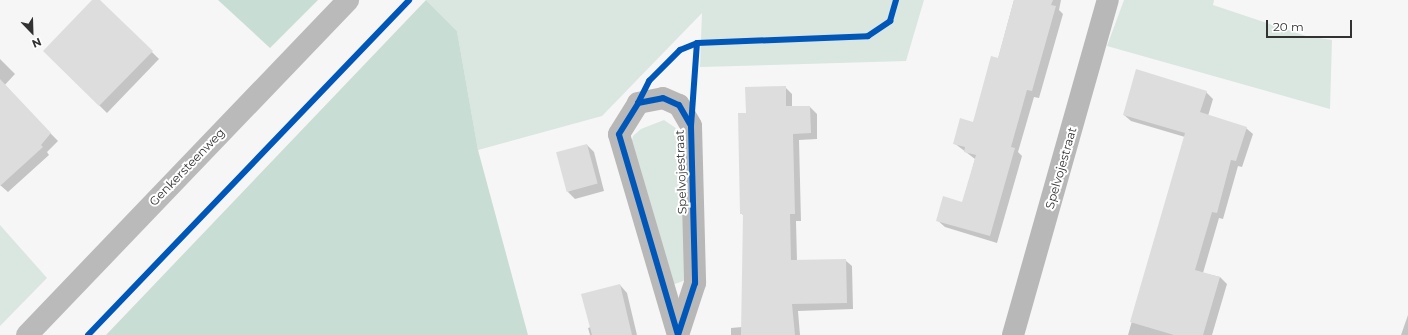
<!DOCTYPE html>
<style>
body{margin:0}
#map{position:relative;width:1408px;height:335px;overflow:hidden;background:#f6f6f7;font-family:Montserrat,sans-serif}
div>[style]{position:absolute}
.green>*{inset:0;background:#d9e7e0}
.forest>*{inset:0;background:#c8ddd3}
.shadow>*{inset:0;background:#0003}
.building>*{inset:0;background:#dedddd;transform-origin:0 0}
.minor>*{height:22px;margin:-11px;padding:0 11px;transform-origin:11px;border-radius:11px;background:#b8b8b8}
.major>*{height:22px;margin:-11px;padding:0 11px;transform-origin:11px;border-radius:11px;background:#bababb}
.cycleway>*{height:6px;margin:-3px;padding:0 3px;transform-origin:3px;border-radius:3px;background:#0057b8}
span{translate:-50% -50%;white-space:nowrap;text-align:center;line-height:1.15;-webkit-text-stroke:4px #fff;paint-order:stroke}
.street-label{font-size:12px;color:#323233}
.north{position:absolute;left:12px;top:12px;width:40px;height:40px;-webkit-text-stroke:3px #fff;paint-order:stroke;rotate:157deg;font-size:11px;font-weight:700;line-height:16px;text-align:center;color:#323233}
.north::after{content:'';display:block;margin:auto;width:14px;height:18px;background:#323233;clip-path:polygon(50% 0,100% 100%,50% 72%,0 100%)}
.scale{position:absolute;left:1266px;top:20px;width:86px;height:18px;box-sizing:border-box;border:2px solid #323233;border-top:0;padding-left:5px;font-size:12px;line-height:14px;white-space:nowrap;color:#323233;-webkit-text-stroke:3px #fff;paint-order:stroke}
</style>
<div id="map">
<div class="green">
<i style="clip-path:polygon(426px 0,924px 0,906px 61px,700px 67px,702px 13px,602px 116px,478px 150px,457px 31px)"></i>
<i style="clip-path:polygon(1124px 0,1214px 0,1213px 5px,1306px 36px,1332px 40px,1330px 109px,1107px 46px)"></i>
<i style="clip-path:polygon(664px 120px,680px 131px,685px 142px,686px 280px,672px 285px,631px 145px,633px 136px,641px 129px)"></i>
<i style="clip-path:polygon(0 225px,47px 278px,0 326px)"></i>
</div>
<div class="forest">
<i style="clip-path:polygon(218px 0,318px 0,270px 48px)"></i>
<i style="clip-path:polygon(426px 0,457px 31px,478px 150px,528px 335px,106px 335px)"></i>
</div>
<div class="shadow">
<i style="clip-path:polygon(94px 0,99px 0,159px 59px,107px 113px,44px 51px)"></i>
<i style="clip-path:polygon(1014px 0,1061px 0,1059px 10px,1063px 14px,1039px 98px,1034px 97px,1018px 152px,1022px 156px,997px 243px,945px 227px,937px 220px,963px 203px,975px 159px,954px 143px,973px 123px,998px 59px)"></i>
<i style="clip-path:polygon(0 59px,15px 74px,2px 88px,0 87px)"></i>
<i style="clip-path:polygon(785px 87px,792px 94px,792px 107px,810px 107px,817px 114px,817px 139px,799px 140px,801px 221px,796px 221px,797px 261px,845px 260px,852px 266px,853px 309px,798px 311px,800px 335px,731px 335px,731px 328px,742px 327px,744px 216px,741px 213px,747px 114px)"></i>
<i style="clip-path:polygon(1206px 92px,1213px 99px,1208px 116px,1246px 128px,1253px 134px,1242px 167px,1238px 166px,1223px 219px,1219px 218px,1203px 273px,1220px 277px,1227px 284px,1212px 335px,1128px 335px,1185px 137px,1131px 121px,1124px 115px)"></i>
<i style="clip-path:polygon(18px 100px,58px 141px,47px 152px,49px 155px,8px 192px,0 185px,0 120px)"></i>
<i style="clip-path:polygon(587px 145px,594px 152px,604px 191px,575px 199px,568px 192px)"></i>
<i style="clip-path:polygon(620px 285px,627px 293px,637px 335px,590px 335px,588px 328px,591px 327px)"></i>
<i style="clip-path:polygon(1408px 315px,1408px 335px,1401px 335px)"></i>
</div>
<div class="building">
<i style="clip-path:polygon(92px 0,100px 0,153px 51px,99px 106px,43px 51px)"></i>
<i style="clip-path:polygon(1014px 0,1053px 0,1051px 5px,1056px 6px,1032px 91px,1027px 90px,1011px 147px,1015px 148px,990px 236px,936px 221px,943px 196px,962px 202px,976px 155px,964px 152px,965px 147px,953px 144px,960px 118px,973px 122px,991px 56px,998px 58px)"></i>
<i style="clip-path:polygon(1136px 69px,1207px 91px,1200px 112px,1247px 127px,1236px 161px,1231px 160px,1217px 213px,1212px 212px,1195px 270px,1220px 277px,1203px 335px,1174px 335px,1130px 322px,1185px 133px,1123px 115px)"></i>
<i style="clip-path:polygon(0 79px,51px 133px,41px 145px,43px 147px,0 186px)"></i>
<i style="clip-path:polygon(786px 86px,786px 106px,810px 106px,811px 133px,793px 134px,795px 214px,790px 214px,791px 260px,846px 259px,847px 303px,792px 304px,795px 335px,741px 335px,743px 214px,740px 214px,738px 113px,746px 113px,745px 87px)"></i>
<i style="left:587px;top:144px;width:41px;height:32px;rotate:75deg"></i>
<i style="clip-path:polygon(620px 284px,632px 335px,592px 335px,581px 294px)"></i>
</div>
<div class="minor">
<i style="left:678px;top:335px;width:209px;rotate:-106.4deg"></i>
<i style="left:619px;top:134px;width:36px;rotate:-58deg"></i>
<i style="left:638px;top:103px;width:25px;rotate:-11deg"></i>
<i style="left:663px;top:98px;width:17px;rotate:24deg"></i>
<i style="left:679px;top:105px;width:24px;rotate:60deg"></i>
<i style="left:691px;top:126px;width:157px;rotate:88.5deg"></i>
<i style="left:695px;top:283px;width:55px;rotate:108.1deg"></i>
<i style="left:1013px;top:335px;width:348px;rotate:-74.2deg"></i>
</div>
<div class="major">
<i style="left:27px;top:335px;width:464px;rotate:-46.2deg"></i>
</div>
<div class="cycleway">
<i style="left:638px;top:103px;width:25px;rotate:-63deg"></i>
<i style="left:649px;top:81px;width:44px;rotate:-45deg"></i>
<i style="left:680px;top:50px;width:18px;rotate:-22deg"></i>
<i style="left:697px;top:43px;width:171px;rotate:-2.3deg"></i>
<i style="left:868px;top:36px;width:27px;rotate:-34deg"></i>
<i style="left:890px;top:21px;width:22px;rotate:-74deg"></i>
<i style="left:691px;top:126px;width:83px;rotate:-85.9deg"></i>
<i style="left:88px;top:335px;width:464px;rotate:-46.2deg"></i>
<i style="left:678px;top:335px;width:209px;rotate:-106.4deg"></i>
<i style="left:619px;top:134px;width:36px;rotate:-58deg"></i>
<i style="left:638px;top:103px;width:25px;rotate:-11deg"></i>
<i style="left:663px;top:98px;width:17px;rotate:24deg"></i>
<i style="left:679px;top:105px;width:24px;rotate:60deg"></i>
<i style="left:691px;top:126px;width:157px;rotate:88.5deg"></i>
<i style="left:695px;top:283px;width:55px;rotate:108.1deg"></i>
</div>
<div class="street-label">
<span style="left:187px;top:167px;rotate:-46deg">Genkersteenweg</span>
<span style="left:1061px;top:168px;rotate:-74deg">Spelvojestraat</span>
<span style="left:681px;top:172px;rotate:-92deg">Spelvojestraat</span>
</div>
<div class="north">N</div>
<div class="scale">20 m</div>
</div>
